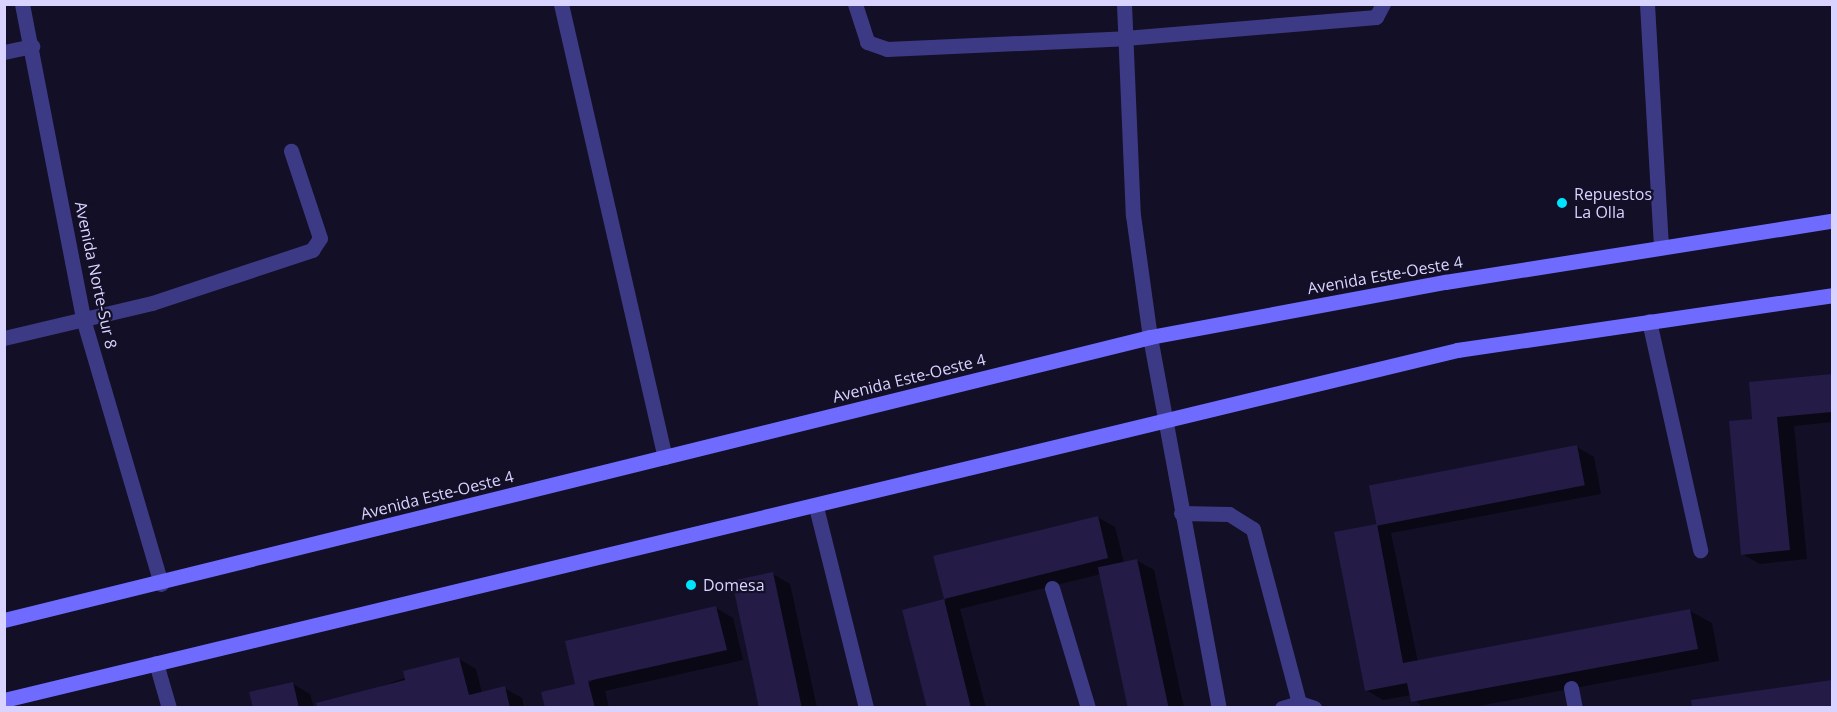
<!DOCTYPE html>
<style>
body{margin:0}
#map{position:relative;width:1837px;height:712px;overflow:hidden;background:#130f26;font-family:"Open Sans",sans-serif}
div>[style]{position:absolute}
.shadow>*{inset:0;background:#0007}
.building>*{inset:0;background:#241b47;transform-origin:0 0}
.lane>*{height:15px;margin:-7.5px;padding:0 7.5px;transform-origin:7.5px;border-radius:7.5px;background:#3d3a85}
.street>*{height:15px;margin:-7.5px;padding:0 7.5px;transform-origin:7.5px;border-radius:7.5px;background:#3d3a85}
.secondary>*{height:15px;margin:-7.5px;padding:0 7.5px;transform-origin:7.5px;border-radius:7.5px;background:#6f6bff}
.dots>*{width:16px;height:16px;translate:-50% -50%;box-sizing:border-box;border:3px solid #130f26;border-radius:50%}
span{translate:-50% -50%;white-space:nowrap;text-align:center;line-height:1.15;-webkit-text-stroke:4.5px #130f26;paint-order:stroke}
.poi-label{font-size:16px;color:#d9d4ff}
.left{translate:0 -50%;text-align:left}
.street-label{font-size:16px;color:#d9d4ff}
.frame{position:absolute;inset:0;border:6px solid #d9d4ff;pointer-events:none}
</style>
<div id="map">
<div class="shadow">
<i style="clip-path:polygon(1832px 376px,1832px 422px,1794px 426px,1807px 559px,1760px 564px,1742px 554px,1753px 420px,1750px 383px)"></i>
<i style="clip-path:polygon(1577px 447px,1594px 457px,1601px 494px,1391px 533px,1418px 662px,1690px 611px,1712px 623px,1719px 661px,1468px 708px,1423px 708px,1411px 695px,1383px 700px,1366px 690px,1336px 533px,1378px 525px,1371px 486px)"></i>
<i style="clip-path:polygon(1097px 517px,1115px 527px,1124px 563px,1136px 560px,1154px 570px,1184px 708px,1131px 708px,1101px 574px,960px 609px,986px 708px,928px 708px,904px 611px,946px 601px,935px 558px)"></i>
<i style="clip-path:polygon(773px 574px,790px 584px,817px 708px,761px 708px)"></i>
<i style="clip-path:polygon(716px 608px,733px 618px,743px 660px,605px 691px,609px 708px,546px 708px)"></i>
<i style="clip-path:polygon(459px 659px,476px 669px,482px 693px,504px 688px,522px 698px,524px 708px,319px 708px)"></i>
<i style="clip-path:polygon(293px 684px,310px 694px,314px 708px,255px 708px)"></i>
</div>
<div class="building">
<i style="clip-path:polygon(1832px 374px,1832px 412px,1777px 417px,1790px 550px,1741px 555px,1729px 421px,1752px 419px,1749px 382px)"></i>
<i style="left:1577px;top:445px;width:41px;height:212px;rotate:79deg"></i>
<i style="clip-path:polygon(1098px 516px,1108px 558px,944px 599px,971px 708px,927px 708px,902px 610px,944px 599px,933px 556px)"></i>
<i style="clip-path:polygon(1377px 524px,1403px 663px,1690px 609px,1698px 649px,1411px 702px,1407px 683px,1365px 691px,1334px 532px)"></i>
<i style="left:1137px;top:559px;width:152px;height:40px;rotate:78deg"></i>
<i style="left:773px;top:572px;width:139px;height:42px;rotate:78deg"></i>
<i style="clip-path:polygon(716px 606px,727px 650px,588px 681px,595px 708px,545px 708px,541px 692px,575px 684px,565px 641px)"></i>
<i style="clip-path:polygon(459px 657px,469px 695px,505px 686px,510px 708px,317px 708px,316px 703px,405px 680px,403px 671px)"></i>
<i style="clip-path:polygon(1832px 680px,1832px 708px,1692px 708px,1691px 700px)"></i>
<i style="clip-path:polygon(293px 682px,299px 708px,253px 708px,249px 692px)"></i>
</div>
<div class="lane">
<i style="left:1649px;top:321px;width:235px;rotate:77.4deg"></i>
<i style="left:816px;top:507px;width:207px;rotate:76deg"></i>
<i style="left:1181px;top:513px;width:48px;rotate:1.2deg"></i>
<i style="left:1229px;top:514px;width:28px;rotate:32deg"></i>
<i style="left:1253px;top:529px;width:180px;rotate:75.2deg"></i>
<i style="left:1052px;top:588px;width:125px;rotate:73.3deg"></i>
<i style="left:156px;top:663px;width:47px;rotate:73.9deg"></i>
<i style="left:1571px;top:688px;width:20px;rotate:79deg"></i>
<i style="left:1282px;top:708px;width:18px;rotate:-16deg"></i>
<i style="left:1299px;top:703px;width:16px;rotate:18deg"></i>
</div>
<div class="street">
<i style="left:22px;top:4px;width:324px;rotate:79deg"></i>
<i style="left:84px;top:322px;width:273px;rotate:73.6deg"></i>
<i style="left:561px;top:4px;width:465px;rotate:77.1deg"></i>
<i style="left:855px;top:4px;width:40px;rotate:72deg"></i>
<i style="left:867px;top:42px;width:21px;rotate:19deg"></i>
<i style="left:887px;top:49px;width:238px;rotate:-2.6deg"></i>
<i style="left:1125px;top:38px;width:252px;rotate:-4.8deg"></i>
<i style="left:1376px;top:17px;width:15px;rotate:-62deg"></i>
<i style="left:1124px;top:4px;width:211px;rotate:87.6deg"></i>
<i style="left:1133px;top:215px;width:123px;rotate:82.1deg"></i>
<i style="left:1150px;top:337px;width:377px;rotate:79.5deg"></i>
<i style="left:1647px;top:4px;width:242px;rotate:86.7deg"></i>
<i style="left:4px;top:52px;width:29px;rotate:-12deg"></i>
<i style="left:4px;top:338px;width:152px;rotate:-13.3deg"></i>
<i style="left:152px;top:303px;width:169px;rotate:-18.3deg"></i>
<i style="left:312px;top:250px;width:14px;rotate:-56deg"></i>
<i style="left:320px;top:238px;width:92px;rotate:-108.4deg"></i>
</div>
<div class="secondary">
<i style="left:4px;top:620px;width:1180px;rotate:-13.87deg"></i>
<i style="left:1150px;top:337px;width:300px;rotate:-10.6deg"></i>
<i style="left:1445px;top:282px;width:392px;rotate:-9deg"></i>
<i style="left:4px;top:700px;width:1495px;rotate:-13.54deg"></i>
<i style="left:1457px;top:350px;width:379px;rotate:-8.3deg"></i>
</div>
<div class="dots">
<i style="left:1562px;top:203px;background:#00e5ff"></i>
<i style="left:691px;top:585px;background:#00e5ff"></i>
</div>
<div class="poi-label">
<span class="left" style="left:1574px;top:203px">Repuestos<br>La Olla</span>
<span class="left" style="left:703px;top:585px">Domesa</span>
</div>
<div class="street-label">
<span style="left:96px;top:275px;rotate:78deg">Avenida Norte-Sur 8</span>
<span style="left:1385px;top:275px;rotate:-10deg">Avenida Este-Oeste 4</span>
<span style="left:909px;top:378px;rotate:-14deg">Avenida Este-Oeste 4</span>
<span style="left:437px;top:495px;rotate:-14deg">Avenida Este-Oeste 4</span>
</div>
<div class="frame"></div>
</div>
